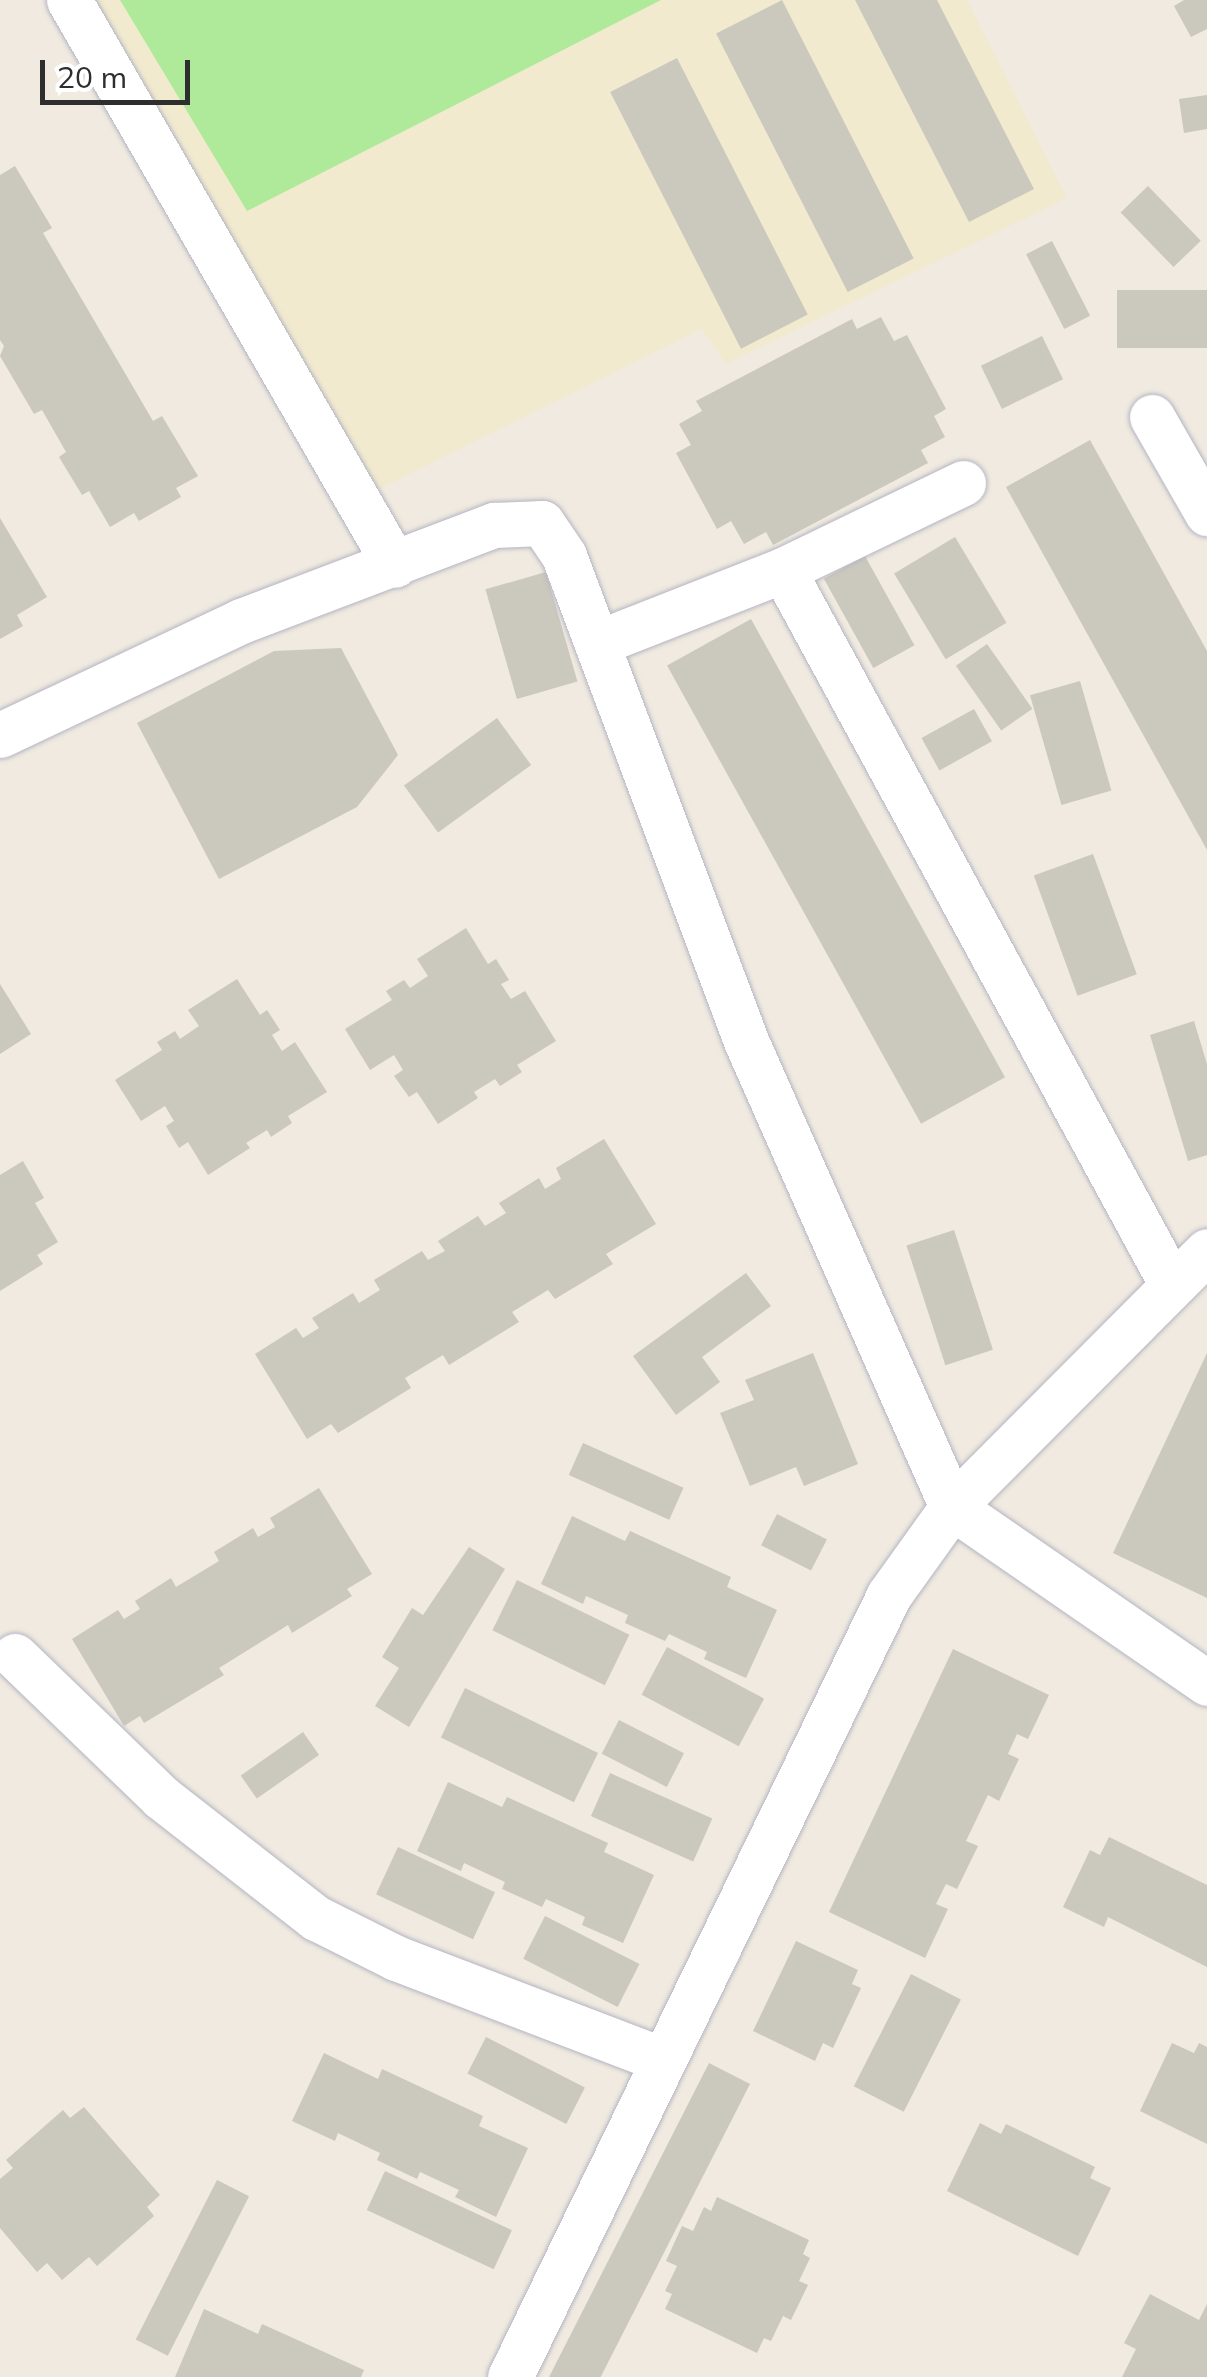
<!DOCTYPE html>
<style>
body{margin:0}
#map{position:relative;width:1207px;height:2377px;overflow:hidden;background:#f0eae0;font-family:Mulish,sans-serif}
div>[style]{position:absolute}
.education>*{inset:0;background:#f2eacf}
.green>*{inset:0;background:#aeea99}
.building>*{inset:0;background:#cbc8be;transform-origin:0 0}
.roads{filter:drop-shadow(0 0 2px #b4b5c2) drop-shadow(0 0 2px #b4b5c2)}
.street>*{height:45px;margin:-22.5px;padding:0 22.5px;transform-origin:22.5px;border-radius:22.5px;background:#fff}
span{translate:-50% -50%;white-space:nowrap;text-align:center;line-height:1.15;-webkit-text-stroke:8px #fff;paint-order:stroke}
.scale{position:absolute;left:40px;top:60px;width:150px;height:45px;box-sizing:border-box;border:5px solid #2e2e2e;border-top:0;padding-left:12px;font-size:30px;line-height:35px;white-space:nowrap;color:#2e2e2e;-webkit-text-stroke:8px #fff;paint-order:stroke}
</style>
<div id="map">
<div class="education">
<i style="clip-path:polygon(85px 0,967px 0,1067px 198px,726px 364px,702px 329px,375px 491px)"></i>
</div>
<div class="green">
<i style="clip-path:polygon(120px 0,661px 0,247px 211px)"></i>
</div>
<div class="building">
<i style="left:782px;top:0;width:290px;height:74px;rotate:63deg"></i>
<i style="clip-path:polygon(855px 0,937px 0,1034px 189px,969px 222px)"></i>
<i style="clip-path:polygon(1184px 0,1207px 0,1207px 29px,1191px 37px,1174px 6px)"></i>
<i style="left:677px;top:58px;width:288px;height:75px;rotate:63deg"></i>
<i style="clip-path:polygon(1207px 95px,1207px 129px,1184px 133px,1179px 99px)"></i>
<i style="clip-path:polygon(15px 166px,52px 228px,43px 233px,153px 421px,162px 416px,198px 476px,176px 488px,181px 497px,139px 521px,134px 513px,110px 527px,89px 491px,82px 495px,59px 457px,66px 452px,42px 410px,34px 414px,0 356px,4px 346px,0 340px,0 175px)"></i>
<i style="left:1148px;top:186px;width:76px;height:38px;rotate:46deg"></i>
<i style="left:1052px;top:241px;width:84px;height:29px;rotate:63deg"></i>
<i style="left:1207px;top:290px;width:58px;height:90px;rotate:90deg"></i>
<i style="clip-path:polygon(881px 317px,894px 341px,907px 335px,946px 409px,934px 416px,945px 437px,921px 450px,928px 463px,773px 545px,766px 532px,744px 544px,731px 521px,717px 529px,676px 453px,691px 445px,679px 424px,702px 411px,696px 401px,852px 319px,857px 329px)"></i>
<i style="left:1042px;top:336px;width:48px;height:68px;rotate:64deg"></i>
<i style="clip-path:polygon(1090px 440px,1207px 651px,1207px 850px,1006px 487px)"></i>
<i style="clip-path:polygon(0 518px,47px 597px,17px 615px,23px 626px,0 639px)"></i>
<i style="left:955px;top:537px;width:100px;height:71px;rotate:59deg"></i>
<i style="left:865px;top:556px;width:102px;height:47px;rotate:61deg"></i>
<i style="left:546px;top:572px;width:114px;height:63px;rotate:74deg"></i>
<i style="left:751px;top:619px;width:524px;height:96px;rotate:61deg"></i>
<i style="left:987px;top:644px;width:79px;height:38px;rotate:55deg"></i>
<i style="clip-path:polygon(341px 648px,398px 755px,357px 807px,219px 879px,137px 723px,274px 651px)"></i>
<i style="left:1080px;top:681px;width:114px;height:52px;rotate:74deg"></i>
<i style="left:974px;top:709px;width:37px;height:60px;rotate:61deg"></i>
<i style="left:497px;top:718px;width:58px;height:115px;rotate:54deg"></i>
<i style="left:1093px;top:854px;width:128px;height:63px;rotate:70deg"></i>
<i style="clip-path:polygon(466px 928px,488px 964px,496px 959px,509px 980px,501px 984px,511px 999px,525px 991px,556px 1041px,517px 1065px,522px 1072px,500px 1086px,495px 1079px,474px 1092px,478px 1098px,438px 1124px,417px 1092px,409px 1097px,394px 1076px,403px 1070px,394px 1055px,370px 1070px,345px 1029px,392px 1000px,386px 991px,404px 980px,410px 988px,428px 976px,417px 959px)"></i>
<i style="clip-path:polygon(237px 979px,260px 1015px,267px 1010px,280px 1030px,272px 1035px,282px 1051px,295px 1042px,327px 1092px,288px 1116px,292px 1123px,271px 1137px,267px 1130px,246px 1143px,250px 1148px,208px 1175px,188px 1142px,179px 1148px,166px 1126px,174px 1121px,165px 1106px,141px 1121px,115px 1080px,162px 1050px,157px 1042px,175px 1031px,180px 1039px,199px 1026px,188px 1010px)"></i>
<i style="clip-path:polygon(0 984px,31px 1034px,0 1054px)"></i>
<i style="clip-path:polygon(1194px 1021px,1207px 1064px,1207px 1155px,1188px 1161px,1150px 1035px)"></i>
<i style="clip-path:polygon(604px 1139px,656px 1224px,606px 1254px,613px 1264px,555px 1299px,548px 1290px,512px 1312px,519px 1322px,449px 1365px,443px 1355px,405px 1378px,411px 1388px,338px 1433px,331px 1424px,307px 1439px,255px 1354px,296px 1328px,303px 1338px,319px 1328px,312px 1318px,353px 1293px,359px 1303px,380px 1290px,374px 1280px,422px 1251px,428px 1260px,445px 1251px,438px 1241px,478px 1216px,485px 1226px,506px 1213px,499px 1203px,539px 1178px,545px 1189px,561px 1179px,556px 1168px)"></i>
<i style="clip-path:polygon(23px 1161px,44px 1198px,35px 1203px,58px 1242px,37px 1255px,43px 1264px,0 1291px,0 1175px)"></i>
<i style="left:954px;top:1230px;width:126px;height:50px;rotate:72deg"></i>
<i style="clip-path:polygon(746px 1273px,771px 1306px,702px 1357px,720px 1382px,676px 1415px,633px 1356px)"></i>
<i style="clip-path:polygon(813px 1353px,858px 1464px,804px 1486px,796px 1467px,750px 1486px,720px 1413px,754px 1400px,745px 1380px)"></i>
<i style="clip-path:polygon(1207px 1353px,1207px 1598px,1113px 1553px)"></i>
<i style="left:583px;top:1443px;width:110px;height:35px;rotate:24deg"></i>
<i style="clip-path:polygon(319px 1488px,372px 1574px,347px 1589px,352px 1596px,292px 1633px,288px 1625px,219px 1668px,224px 1675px,144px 1723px,140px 1716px,124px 1726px,72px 1639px,118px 1610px,124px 1619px,140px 1609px,135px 1601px,171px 1578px,176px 1587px,219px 1561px,214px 1552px,253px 1528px,258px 1537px,275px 1527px,270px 1518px)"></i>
<i style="left:777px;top:1514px;width:56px;height:35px;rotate:27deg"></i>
<i style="clip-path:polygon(572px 1516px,625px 1541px,630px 1531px,731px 1577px,727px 1587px,777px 1610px,746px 1678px,704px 1659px,707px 1652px,669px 1634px,665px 1641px,625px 1623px,628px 1615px,586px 1596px,583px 1604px,541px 1584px)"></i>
<i style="clip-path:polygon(469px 1547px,505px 1569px,409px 1727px,375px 1706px,399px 1668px,382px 1657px,412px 1608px,423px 1615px)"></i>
<i style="left:517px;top:1580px;width:125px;height:56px;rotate:26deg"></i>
<i style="left:667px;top:1647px;width:110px;height:54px;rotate:28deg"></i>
<i style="clip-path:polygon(953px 1649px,1049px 1695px,1028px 1739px,1017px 1734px,1008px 1754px,1019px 1759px,999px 1801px,988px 1795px,966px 1841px,978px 1846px,957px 1889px,946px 1884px,936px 1904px,948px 1909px,925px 1958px,829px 1912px)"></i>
<i style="left:465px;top:1688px;width:148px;height:55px;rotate:26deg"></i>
<i style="left:619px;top:1720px;width:73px;height:38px;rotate:27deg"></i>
<i style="left:303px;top:1732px;width:28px;height:76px;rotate:55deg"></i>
<i style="left:610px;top:1773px;width:112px;height:47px;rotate:24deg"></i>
<i style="clip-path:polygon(448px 1782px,502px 1807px,507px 1797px,608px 1843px,604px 1852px,654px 1875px,623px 1943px,582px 1925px,585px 1917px,546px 1899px,542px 1907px,502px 1889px,505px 1882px,464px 1863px,461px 1871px,417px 1851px)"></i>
<i style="clip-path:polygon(1109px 1837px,1207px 1885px,1207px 1967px,1108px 1917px,1104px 1927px,1063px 1907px,1090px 1850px,1100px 1855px)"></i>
<i style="left:398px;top:1847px;width:107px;height:52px;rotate:25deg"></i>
<i style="left:545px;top:1916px;width:106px;height:48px;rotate:27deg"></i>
<i style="clip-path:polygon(796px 1941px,858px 1970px,852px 1984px,861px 1988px,833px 2048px,823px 2043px,815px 2061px,753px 2031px)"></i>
<i style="left:911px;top:1974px;width:56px;height:126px;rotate:27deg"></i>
<i style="left:486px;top:2037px;width:111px;height:41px;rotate:27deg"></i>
<i style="clip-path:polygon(1172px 2043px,1194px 2053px,1199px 2043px,1207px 2047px,1207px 2144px,1140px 2111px)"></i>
<i style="clip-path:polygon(324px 2053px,378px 2079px,382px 2069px,483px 2116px,479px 2126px,528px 2148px,496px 2217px,455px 2197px,459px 2190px,420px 2172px,417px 2179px,377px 2160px,380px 2153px,338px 2133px,335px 2141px,292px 2121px)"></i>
<i style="left:709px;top:2063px;width:46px;height:352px;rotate:27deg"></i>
<i style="clip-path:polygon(84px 2107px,160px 2195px,147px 2207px,154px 2216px,97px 2266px,89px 2257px,62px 2280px,47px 2263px,37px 2272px,0 2228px,0 2179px,13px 2168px,6px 2160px,63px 2110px,70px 2118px)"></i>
<i style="clip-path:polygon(980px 2123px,1001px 2134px,1006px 2124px,1095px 2167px,1090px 2178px,1111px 2188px,1078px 2256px,947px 2191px)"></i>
<i style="left:385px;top:2171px;width:140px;height:43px;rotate:25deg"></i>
<i style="left:217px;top:2180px;width:36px;height:179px;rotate:27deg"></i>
<i style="clip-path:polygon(717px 2197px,809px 2240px,803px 2254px,810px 2258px,799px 2281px,808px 2285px,791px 2320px,783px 2316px,771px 2341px,764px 2338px,757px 2353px,665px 2309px,672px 2294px,665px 2291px,677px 2266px,666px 2261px,682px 2226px,693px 2231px,704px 2207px,711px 2211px)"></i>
<i style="clip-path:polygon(1150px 2294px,1199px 2320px,1207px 2304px,1207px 2377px,1122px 2377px,1136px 2349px,1124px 2343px)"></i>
<i style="clip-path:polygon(204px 2309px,258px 2334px,262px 2324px,364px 2370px,361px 2377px,175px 2377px)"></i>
</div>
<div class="roads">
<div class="street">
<i style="left:69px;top:0;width:652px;rotate:60.02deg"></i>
<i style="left:1152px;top:417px;width:111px;rotate:60.2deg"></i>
<i style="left:783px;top:570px;width:814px;rotate:61.45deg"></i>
<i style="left:597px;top:643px;width:200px;rotate:-21.4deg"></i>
<i style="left:783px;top:570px;width:200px;rotate:-25.8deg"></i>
<i style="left:0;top:735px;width:267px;rotate:-25.3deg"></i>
<i style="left:241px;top:621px;width:271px;rotate:-20.8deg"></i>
<i style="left:494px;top:525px;width:48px;rotate:-2.4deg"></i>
<i style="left:542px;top:523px;width:40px;rotate:56deg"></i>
<i style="left:564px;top:556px;width:518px;rotate:69.43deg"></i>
<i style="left:746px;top:1041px;width:510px;rotate:66.15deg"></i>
<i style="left:952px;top:1507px;width:310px;rotate:34.6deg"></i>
<i style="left:15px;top:1656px;width:203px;rotate:44deg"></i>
<i style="left:161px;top:1797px;width:197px;rotate:38deg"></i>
<i style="left:316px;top:1918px;width:89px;rotate:26.6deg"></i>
<i style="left:396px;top:1958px;width:286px;rotate:20.9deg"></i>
<i style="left:510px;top:2377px;width:869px;rotate:-64.14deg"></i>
<i style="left:889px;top:1595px;width:108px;rotate:-54.4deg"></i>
<i style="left:952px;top:1507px;width:361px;rotate:-45.1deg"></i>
</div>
</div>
<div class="scale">20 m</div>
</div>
